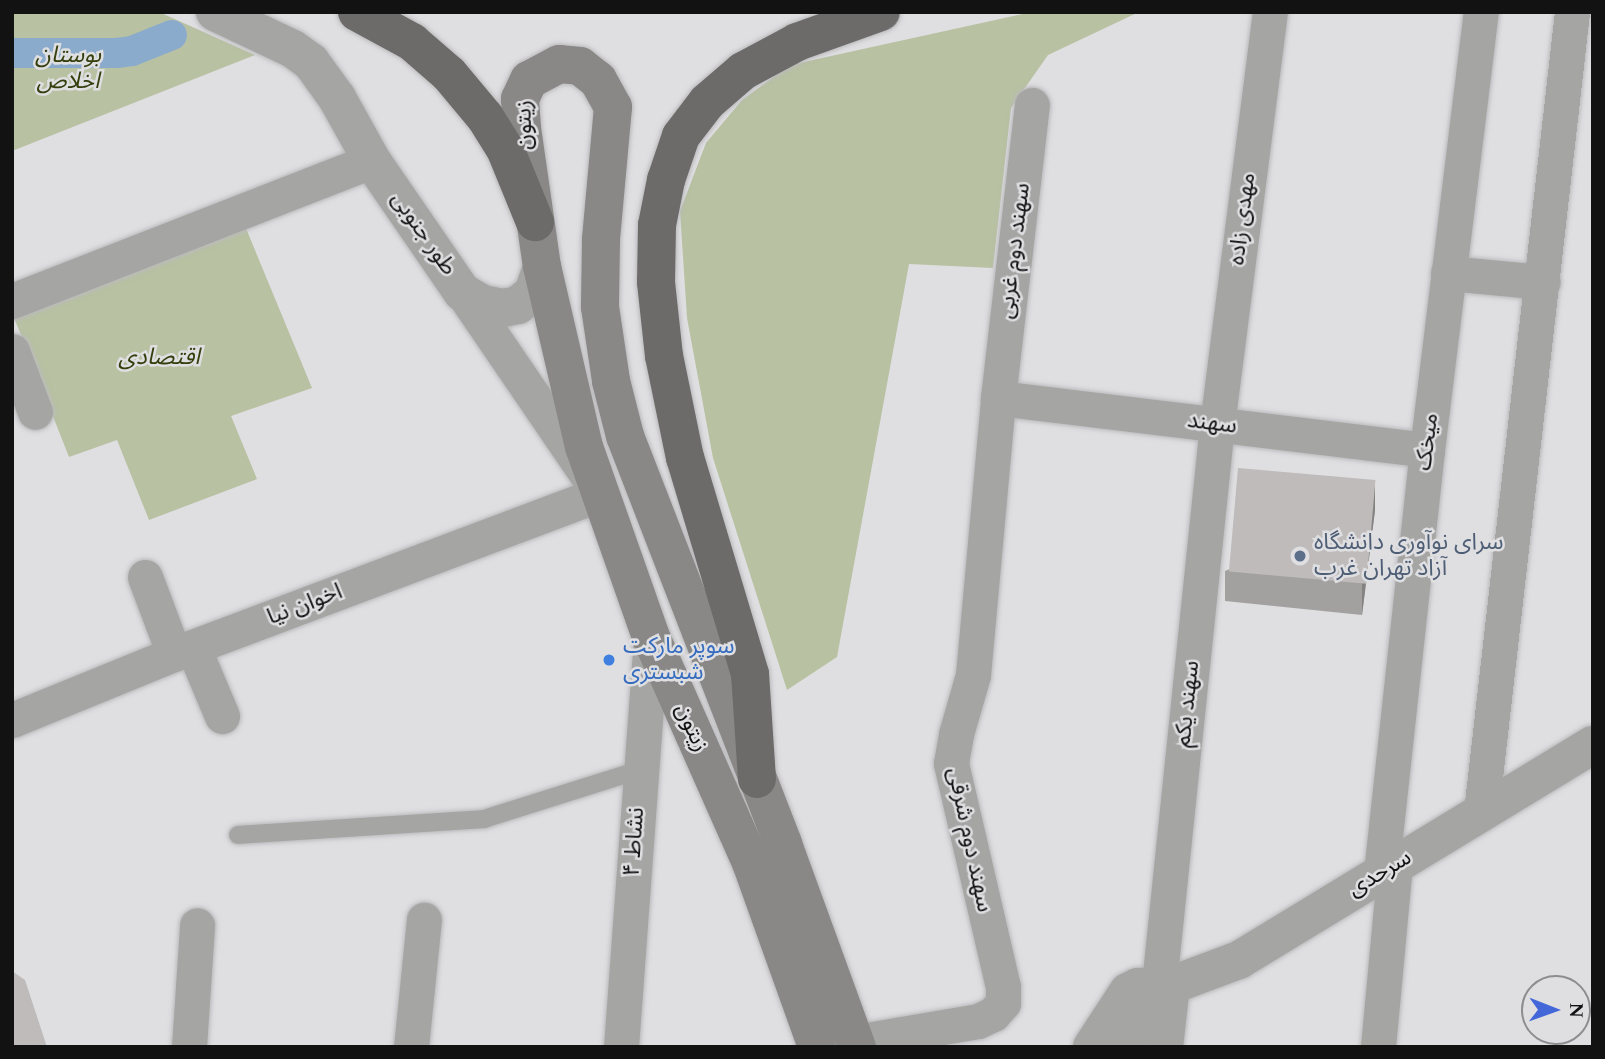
<!DOCTYPE html>
<meta charset="utf-8">
<style>
body{margin:0}
#map{position:relative;width:1605px;height:1059px;overflow:hidden;background:#dfdfe2;font-family:Spectral,"Noto Sans Arabic",serif}
div>[style]{position:absolute}
.green>*{inset:0;background:#b8c1a2}
.canal>*{height:30px;margin:-15px;padding:0 15px;transform-origin:15px;border-radius:15px;background:#8babcd}
.roads{filter:drop-shadow(0 0 2px #bababd) drop-shadow(0 0 2px #bababd)}
.service>*{height:18px;margin:-9px;padding:0 9px;transform-origin:9px;border-radius:9px;background:#a5a5a4}
.minor>*{height:35px;margin:-17.5px;padding:0 17.5px;transform-origin:17.5px;border-radius:17.5px;background:#a5a5a4}
.tertiary>*{height:38px;margin:-19px;padding:0 19px;transform-origin:19px;border-radius:19px;background:#a5a5a4}
.secondary>*{height:38px;margin:-19px;padding:0 19px;transform-origin:19px;border-radius:19px;background:#898887}
.trunk>*{height:38px;margin:-19px;padding:0 19px;transform-origin:19px;border-radius:19px;background:#6c6b69}
.wall>*{inset:0;background:#a3a1a0}
.shaded-wall>*{inset:0;background:#858382}
.building>*{inset:0;background:#bebbba;transform-origin:0 0}
.dots>*{width:19px;height:19px;translate:-50% -50%;box-sizing:border-box;border:4px solid #dfdfe2;border-radius:50%}
span{translate:-50% -50%;white-space:nowrap;text-align:center;line-height:1.15;-webkit-text-stroke:5px #dfdfe2;paint-order:stroke}
.park-label{font-size:23px;color:#353f0d;font-style:italic}
.street-label{font-size:23px;color:#121213}
.service-label{font-size:23px;color:#4e5e75}
.left{translate:0 -50%;text-align:left}
.shop-label{font-size:23px;color:#366cbe}
.frame{position:absolute;inset:0;border:14px solid #121213;pointer-events:none}
.north{position:absolute;left:1521px;top:975px;width:70px;height:70px;box-sizing:border-box;background:#dfdfe2;border:2px solid #8d8d8f;border-radius:50%;rotate:91deg;font-size:19px;font-weight:700;line-height:28px;text-align:center;color:#121213}
.north::after{content:'';display:block;margin:auto;width:24px;height:32px;background:#4367d9;clip-path:polygon(50% 0,100% 100%,50% 72%,0 100%)}
</style>
<div id="map">
<div class="green">
<i style="clip-path:polygon(12px 12px,159px 12px,255px 55px,12px 151px)"></i>
<i style="clip-path:polygon(1032px 12px,1139px 12px,1048px 55px,1011px 108px,993px 268px,909px 264px,837px 657px,787px 690px,713px 458px,687px 318px,680px 211px,706px 143px,742px 100px,790px 65px)"></i>
<i style="clip-path:polygon(245px 226px,312px 388px,231px 416px,257px 479px,149px 520px,117px 440px,69px 457px,13px 315px)"></i>
</div>
<div class="canal">
<i style="left:12px;top:53px;width:104px"></i>
<i style="left:116px;top:53px;width:16px;rotate:-7deg"></i>
<i style="left:132px;top:51px;width:43px;rotate:-21.8deg"></i>
</div>
<div class="roads">
<div class="service">
<i style="left:238px;top:835px;width:247px;rotate:-3.7deg"></i>
<i style="left:484px;top:819px;width:163px;rotate:-17.5deg"></i>
</div>
<div class="minor">
<i style="left:1448px;top:273px;width:95px;rotate:5.4deg"></i>
<i style="left:12px;top:301px;width:386px;rotate:-21.3deg"></i>
<i style="left:12px;top:351px;width:65px;rotate:69.3deg"></i>
<i style="left:998px;top:398px;width:432px;rotate:6.9deg"></i>
<i style="left:145px;top:577px;width:82px;rotate:69.4deg"></i>
<i style="left:193px;top:647px;width:75px;rotate:67.2deg"></i>
<i style="left:12px;top:720px;width:175px;rotate:-22.2deg"></i>
<i style="left:174px;top:654px;width:455px;rotate:-20.6deg"></i>
<i style="left:600px;top:494px;width:245px;rotate:-124.3deg"></i>
<i style="left:1481px;top:812px;width:805px;rotate:-83.51deg"></i>
<i style="left:1381px;top:873px;width:425px;rotate:-83.8deg"></i>
<i style="left:1427px;top:450px;width:441px;rotate:-83deg"></i>
<i style="left:1159px;top:984px;width:562px;rotate:-84.08deg"></i>
<i style="left:1217px;top:425px;width:415px;rotate:-82.7deg"></i>
<i style="left:855px;top:1042px;width:125px;rotate:-9.7deg"></i>
<i style="left:978px;top:1021px;width:17px;rotate:-25deg"></i>
<i style="left:993px;top:1014px;width:15px;rotate:-48deg"></i>
<i style="left:1003px;top:1003px;width:16px;rotate:-90deg"></i>
<i style="left:1003px;top:987px;width:230px;rotate:-103.1deg"></i>
<i style="left:951px;top:763px;width:29px;rotate:-80deg"></i>
<i style="left:956px;top:734px;width:61px;rotate:-73.9deg"></i>
<i style="left:973px;top:675px;width:278px;rotate:-84.8deg"></i>
<i style="left:998px;top:398px;width:295px;rotate:-83.4deg"></i>
<i style="left:189px;top:1047px;width:122px;rotate:-86.2deg"></i>
<i style="left:411px;top:1047px;width:128px;rotate:-84.2deg"></i>
<i style="left:621px;top:1047px;width:411px;rotate:-85.8deg"></i>
<i style="left:1165px;top:1047px;width:62px;rotate:-83.6deg"></i>
<i style="left:1378px;top:1047px;width:184px;rotate:-84.7deg"></i>
</div>
<div class="tertiary">
<i style="left:215px;top:12px;width:86px;rotate:25.4deg"></i>
<i style="left:293px;top:49px;width:22px;rotate:36deg"></i>
<i style="left:311px;top:62px;width:44px;rotate:54.2deg"></i>
<i style="left:337px;top:98px;width:72px;rotate:60.9deg"></i>
<i style="left:372px;top:161px;width:159px;rotate:55.5deg"></i>
<i style="left:462px;top:292px;width:24px;rotate:30deg"></i>
<i style="left:483px;top:304px;width:20px;rotate:11deg"></i>
<i style="left:503px;top:308px;width:15px;rotate:-11deg"></i>
<i style="left:518px;top:305px;width:19px;rotate:-39deg"></i>
<i style="left:533px;top:293px;width:28px;rotate:-71deg"></i>
<i style="left:1092px;top:1047px;width:66px;rotate:-56.8deg"></i>
<i style="left:1128px;top:992px;width:11px;rotate:-27deg"></i>
<i style="left:1138px;top:987px;width:34px;rotate:-3deg"></i>
<i style="left:1172px;top:985px;width:72px;rotate:-20.5deg"></i>
<i style="left:1239px;top:960px;width:414px;rotate:-31.3deg"></i>
<i style="left:1126px;top:1047px;width:65px;rotate:-62.7deg"></i>
</div>
<div class="secondary">
<i style="left:817px;top:1047px;width:193px;rotate:-109.7deg"></i>
<i style="left:752px;top:865px;width:249px;rotate:-113.9deg"></i>
<i style="left:651px;top:637px;width:201px;rotate:-109.4deg"></i>
<i style="left:584px;top:447px;width:185px;rotate:-103.1deg"></i>
<i style="left:542px;top:267px;width:140px;rotate:-98.2deg"></i>
<i style="left:522px;top:128px;width:29px;rotate:-94deg"></i>
<i style="left:520px;top:99px;width:21px;rotate:-65deg"></i>
<i style="left:529px;top:80px;width:34px;rotate:-28deg"></i>
<i style="left:559px;top:64px;width:21px;rotate:5deg"></i>
<i style="left:580px;top:66px;width:23px;rotate:38deg"></i>
<i style="left:598px;top:80px;width:31px;rotate:61deg"></i>
<i style="left:613px;top:107px;width:134px;rotate:95.2deg"></i>
<i style="left:601px;top:240px;width:67px;rotate:90.9deg"></i>
<i style="left:600px;top:307px;width:75px;rotate:81.5deg"></i>
<i style="left:611px;top:381px;width:57px;rotate:75.7deg"></i>
<i style="left:625px;top:436px;width:438px;rotate:68.8deg"></i>
<i style="left:783px;top:844px;width:216px;rotate:70deg"></i>
</div>
<div class="trunk">
<i style="left:357px;top:12px;width:63px;rotate:28.6deg"></i>
<i style="left:412px;top:42px;width:49px;rotate:40.9deg"></i>
<i style="left:449px;top:74px;width:56px;rotate:50.1deg"></i>
<i style="left:485px;top:117px;width:40px;rotate:58deg"></i>
<i style="left:506px;top:151px;width:77px;rotate:67.8deg"></i>
<i style="left:757px;top:779px;width:105px;rotate:-93.8deg"></i>
<i style="left:750px;top:674px;width:226px;rotate:-106.7deg"></i>
<i style="left:685px;top:458px;width:104px;rotate:-101.6deg"></i>
<i style="left:664px;top:356px;width:74px;rotate:-96.2deg"></i>
<i style="left:656px;top:282px;width:57px;rotate:-89deg"></i>
<i style="left:657px;top:225px;width:46px;rotate:-78.7deg"></i>
<i style="left:666px;top:180px;width:46px;rotate:-71.2deg"></i>
<i style="left:681px;top:136px;width:43px;rotate:-52.6deg"></i>
<i style="left:707px;top:102px;width:48px;rotate:-40.7deg"></i>
<i style="left:743px;top:71px;width:61px;rotate:-28.2deg"></i>
<i style="left:797px;top:42px;width:89px;rotate:-19.7deg"></i>
</div>
</div>
<div class="wall">
<i style="clip-path:polygon(1375px 510px,1362px 615px,1225px 601px,1225px 571px)"></i>
</div>
<div class="shaded-wall">
<i style="clip-path:polygon(1375px 480px,1375px 510px,1362px 615px,1362px 584px)"></i>
</div>
<div class="building">
<i style="left:1238px;top:468px;width:138px;height:104px;rotate:5deg"></i>
<i style="clip-path:polygon(12px 971px,25px 980px,47px 1047px,12px 1047px)"></i>
</div>
<div class="dots">
<i style="left:1300px;top:556px;background:#5c6f8a"></i>
<i style="left:609px;top:660px;background:#3f7fe0"></i>
</div>
<div class="park-label">
<span style="left:68px;top:69px">بوستان<br>اخلاص</span>
<span style="left:159px;top:358px">اقتصادی</span>
</div>
<div class="street-label">
<span style="left:525px;top:125px;rotate:-91deg">زیتون</span>
<span style="left:1243px;top:219px;rotate:-83deg">مهدی زاده</span>
<span style="left:423px;top:234px;rotate:55deg">طور جنوبی</span>
<span style="left:1015px;top:251px;rotate:-83deg">سهند دوم غربی</span>
<span style="left:1212px;top:424px;rotate:7deg">سهند</span>
<span style="left:1428px;top:442px;rotate:-83deg">میخک</span>
<span style="left:305px;top:605px;rotate:-21deg">اخوان نیا</span>
<span style="left:1188px;top:704px;rotate:-84deg">سهند يكم</span>
<span style="left:691px;top:728px;rotate:66deg">زیتون</span>
<span style="left:969px;top:840px;rotate:78deg">سهند دوم شرقی</span>
<span style="left:635px;top:842px;rotate:-86deg">نشاط ۴</span>
<span style="left:1380px;top:874px;rotate:-31deg">سرحدی</span>
</div>
<div class="service-label">
<span class="left" style="left:1314px;top:556px">سرای نوآوری دانشگاه<br>آزاد تهران غرب</span>
</div>
<div class="shop-label">
<span class="left" style="left:623px;top:660px">سوپر مارکت<br>شبستری</span>
</div>
<div class="frame"></div>
<div class="north">N</div>
</div>
